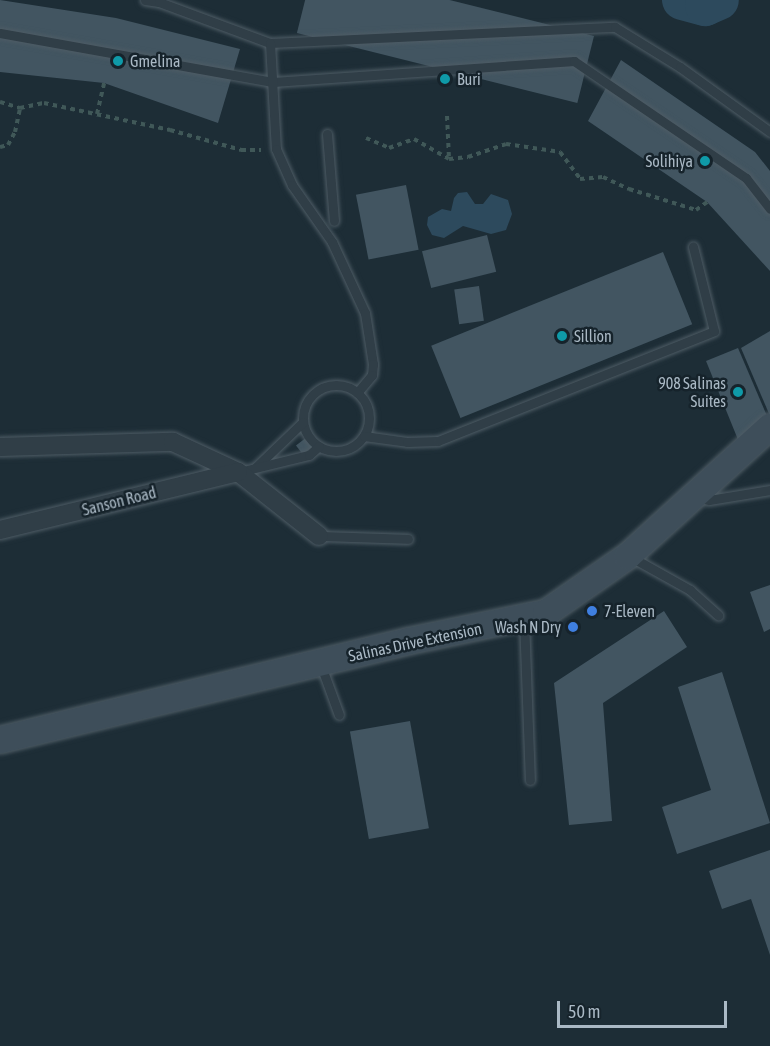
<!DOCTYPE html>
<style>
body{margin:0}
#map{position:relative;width:770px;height:1046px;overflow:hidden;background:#1d2d36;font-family:"Asap Condensed",sans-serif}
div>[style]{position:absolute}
.water>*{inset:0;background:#2d4a5d}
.river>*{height:40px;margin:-20px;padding:0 20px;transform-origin:20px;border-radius:20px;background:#2d4a5d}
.building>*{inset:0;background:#425561;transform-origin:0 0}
.path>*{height:4px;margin-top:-2px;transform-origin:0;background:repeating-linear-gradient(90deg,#405858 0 4.5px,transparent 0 9px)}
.roads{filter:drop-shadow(0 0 2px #4e5c65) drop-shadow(0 0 2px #4e5c65)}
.lane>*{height:9px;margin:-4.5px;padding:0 4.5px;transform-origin:4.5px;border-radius:4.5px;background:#303e47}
.lane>.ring{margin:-4.5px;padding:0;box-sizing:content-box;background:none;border:9px solid #303e47;border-radius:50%}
.street>*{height:18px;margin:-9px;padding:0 9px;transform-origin:9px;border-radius:9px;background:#303e47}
.secondary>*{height:26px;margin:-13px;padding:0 13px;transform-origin:13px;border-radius:13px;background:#3e4e5a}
.bridges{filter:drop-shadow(0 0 2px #4e5c65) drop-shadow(0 0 2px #4e5c65)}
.lane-bridge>*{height:9px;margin:-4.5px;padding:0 4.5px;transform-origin:4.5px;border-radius:4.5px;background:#303e47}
.dots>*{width:16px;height:16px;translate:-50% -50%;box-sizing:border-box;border:3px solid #16232b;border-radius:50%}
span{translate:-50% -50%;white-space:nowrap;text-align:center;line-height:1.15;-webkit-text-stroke:5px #16232b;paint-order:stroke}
.poi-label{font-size:16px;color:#aab9c5}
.left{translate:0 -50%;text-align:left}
.right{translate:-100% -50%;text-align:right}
.street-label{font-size:16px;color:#aab9c5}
.scale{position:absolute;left:557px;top:1001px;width:170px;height:27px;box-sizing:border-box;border:3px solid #aab9c5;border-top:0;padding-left:8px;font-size:18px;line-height:21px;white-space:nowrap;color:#aab9c5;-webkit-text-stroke:4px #16232b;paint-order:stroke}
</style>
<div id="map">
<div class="water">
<i style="clip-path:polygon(467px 192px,475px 204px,483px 204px,491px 194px,508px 200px,512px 214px,506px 230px,491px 234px,463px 226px,444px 238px,432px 235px,427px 225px,428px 217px,442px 209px,451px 211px,454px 198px,458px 193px)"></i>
</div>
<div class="river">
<i style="left:682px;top:0;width:24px;rotate:15deg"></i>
<i style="left:705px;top:6px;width:15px;rotate:-23deg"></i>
</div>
<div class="building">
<i style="clip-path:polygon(0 0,116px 18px,240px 49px,218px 123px,104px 83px,0 72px)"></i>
<i style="left:594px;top:36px;width:69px;height:289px;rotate:104deg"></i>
<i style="clip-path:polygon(621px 60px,755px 152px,770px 171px,770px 271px,707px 202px,588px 121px)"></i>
<i style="left:406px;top:185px;width:66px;height:51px;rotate:79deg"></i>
<i style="left:487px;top:235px;width:38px;height:67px;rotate:76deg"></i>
<i style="left:663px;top:252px;width:78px;height:250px;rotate:68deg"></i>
<i style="left:479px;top:286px;width:35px;height:25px;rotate:82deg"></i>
<i style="clip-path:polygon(770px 331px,770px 416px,741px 348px)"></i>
<i style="clip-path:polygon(738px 348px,770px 423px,741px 447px,706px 361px)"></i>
<i style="left:307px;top:437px;width:11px;height:14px;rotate:52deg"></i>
<i style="clip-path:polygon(770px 585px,770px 629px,764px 632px,750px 592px)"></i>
<i style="clip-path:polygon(664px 611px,687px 647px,603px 703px,612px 821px,569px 825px,554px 683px)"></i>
<i style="clip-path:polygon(722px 672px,770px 823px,677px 854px,662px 807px,711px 790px,678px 687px)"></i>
<i style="left:410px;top:721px;width:109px;height:61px;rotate:80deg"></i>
<i style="clip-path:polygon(770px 850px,770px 955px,751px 899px,722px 909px,709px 871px)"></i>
</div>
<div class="path">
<i style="left:0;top:102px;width:21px;rotate:17deg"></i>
<i style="left:20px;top:108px;width:25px;rotate:-12deg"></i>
<i style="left:44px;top:103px;width:129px;rotate:12.1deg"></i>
<i style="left:170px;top:130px;width:74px;rotate:15.7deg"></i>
<i style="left:241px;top:150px;width:20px"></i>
<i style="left:97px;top:114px;width:32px;rotate:-77deg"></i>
<i style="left:447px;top:116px;width:42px;rotate:87.3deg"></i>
<i style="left:366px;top:138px;width:25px;rotate:23deg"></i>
<i style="left:389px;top:148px;width:27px;rotate:-20deg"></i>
<i style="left:414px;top:139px;width:40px;rotate:29.7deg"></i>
<i style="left:449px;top:159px;width:19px;rotate:-6deg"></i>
<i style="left:468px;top:157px;width:40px;rotate:-18.9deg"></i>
<i style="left:506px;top:144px;width:55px;rotate:8.4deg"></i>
<i style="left:560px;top:152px;width:34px;rotate:53deg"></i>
<i style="left:580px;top:179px;width:23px;rotate:-5deg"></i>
<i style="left:603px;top:177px;width:29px;rotate:25deg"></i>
<i style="left:629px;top:189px;width:70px;rotate:17.4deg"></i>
<i style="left:696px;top:210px;width:14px;rotate:-36deg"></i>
<i style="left:0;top:147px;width:8px;rotate:-14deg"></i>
<i style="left:8px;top:145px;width:15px;rotate:-62deg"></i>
<i style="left:15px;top:132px;width:25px;rotate:-78deg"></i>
</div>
<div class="roads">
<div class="lane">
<i style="left:145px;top:0;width:14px;rotate:8deg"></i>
<i style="left:159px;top:2px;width:118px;rotate:20.3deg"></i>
<i style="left:270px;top:43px;width:345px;rotate:-2.7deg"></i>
<i style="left:615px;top:27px;width:76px;rotate:31.6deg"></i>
<i style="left:680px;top:67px;width:111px;rotate:35.8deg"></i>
<i style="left:0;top:33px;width:277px;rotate:10.2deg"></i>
<i style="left:273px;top:82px;width:302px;rotate:-4deg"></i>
<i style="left:574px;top:61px;width:208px;rotate:34.2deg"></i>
<i style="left:746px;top:178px;width:39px;rotate:52deg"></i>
<i style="left:270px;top:43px;width:106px;rotate:86.8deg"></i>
<i style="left:276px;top:149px;width:39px;rotate:66deg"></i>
<i style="left:292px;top:185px;width:70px;rotate:54.9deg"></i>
<i style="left:332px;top:242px;width:78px;rotate:65.1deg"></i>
<i style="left:365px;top:313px;width:52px;rotate:81.1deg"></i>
<i style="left:373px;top:364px;width:11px;rotate:95deg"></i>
<i style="left:372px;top:375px;width:23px;rotate:130deg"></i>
<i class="ring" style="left:303px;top:385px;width:57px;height:57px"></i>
<i style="left:364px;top:436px;width:43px;rotate:7.9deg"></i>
<i style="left:407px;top:442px;width:31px;rotate:-2deg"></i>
<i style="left:438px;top:441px;width:297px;rotate:-21.7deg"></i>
<i style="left:714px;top:331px;width:87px;rotate:-104deg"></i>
<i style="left:256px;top:467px;width:65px;rotate:-43.8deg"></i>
<i style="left:239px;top:472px;width:72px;rotate:-13.7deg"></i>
<i style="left:309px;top:455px;width:13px;rotate:-42deg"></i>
<i style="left:698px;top:498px;width:11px;rotate:10deg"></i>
<i style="left:709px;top:500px;width:62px;rotate:-9.3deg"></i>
<i style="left:319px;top:536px;width:89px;rotate:1.9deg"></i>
<i style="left:631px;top:557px;width:68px;rotate:29.2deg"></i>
<i style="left:690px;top:590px;width:38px;rotate:42deg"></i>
<i style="left:524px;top:619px;width:161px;rotate:87.9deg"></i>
<i style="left:320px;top:663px;width:55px;rotate:69.9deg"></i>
</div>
<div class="street">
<i style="left:0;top:447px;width:173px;rotate:-1.7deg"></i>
<i style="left:173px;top:442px;width:72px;rotate:24.8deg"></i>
<i style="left:238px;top:472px;width:103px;rotate:38.3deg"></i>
<i style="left:0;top:530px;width:245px;rotate:-13.7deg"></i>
</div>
<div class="secondary">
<i style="left:0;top:740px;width:421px;rotate:-13.6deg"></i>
<i style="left:409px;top:641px;width:140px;rotate:-11.6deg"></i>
<i style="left:546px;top:613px;width:100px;rotate:-34.8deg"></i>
<i style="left:628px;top:556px;width:192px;rotate:-42.3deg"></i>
</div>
</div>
<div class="bridges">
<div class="lane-bridge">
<i style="left:327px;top:134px;width:87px;rotate:85.4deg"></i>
</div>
</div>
<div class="dots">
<i style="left:118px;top:61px;background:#0f9aa8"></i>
<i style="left:445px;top:79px;background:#0f9aa8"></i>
<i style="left:705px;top:161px;background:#0f9aa8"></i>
<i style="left:562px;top:336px;background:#0f9aa8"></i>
<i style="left:738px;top:392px;background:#0f9aa8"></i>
<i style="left:592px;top:611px;background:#3f7fe0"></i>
<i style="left:573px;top:627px;background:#3f7fe0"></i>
</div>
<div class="poi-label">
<span class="left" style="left:130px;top:61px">Gmelina</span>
<span class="left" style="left:457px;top:79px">Buri</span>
<span class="right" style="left:693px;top:161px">Solihiya</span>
<span class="left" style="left:574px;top:336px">Sillion</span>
<span class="right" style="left:726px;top:392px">908 Salinas<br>Suites</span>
<span class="left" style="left:604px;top:611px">7-Eleven</span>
<span class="right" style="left:561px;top:627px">Wash N Dry</span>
</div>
<div class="street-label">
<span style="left:119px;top:501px;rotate:-14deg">Sanson Road</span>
<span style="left:415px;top:642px;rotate:-12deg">Salinas Drive Extension</span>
</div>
<div class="scale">50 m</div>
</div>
